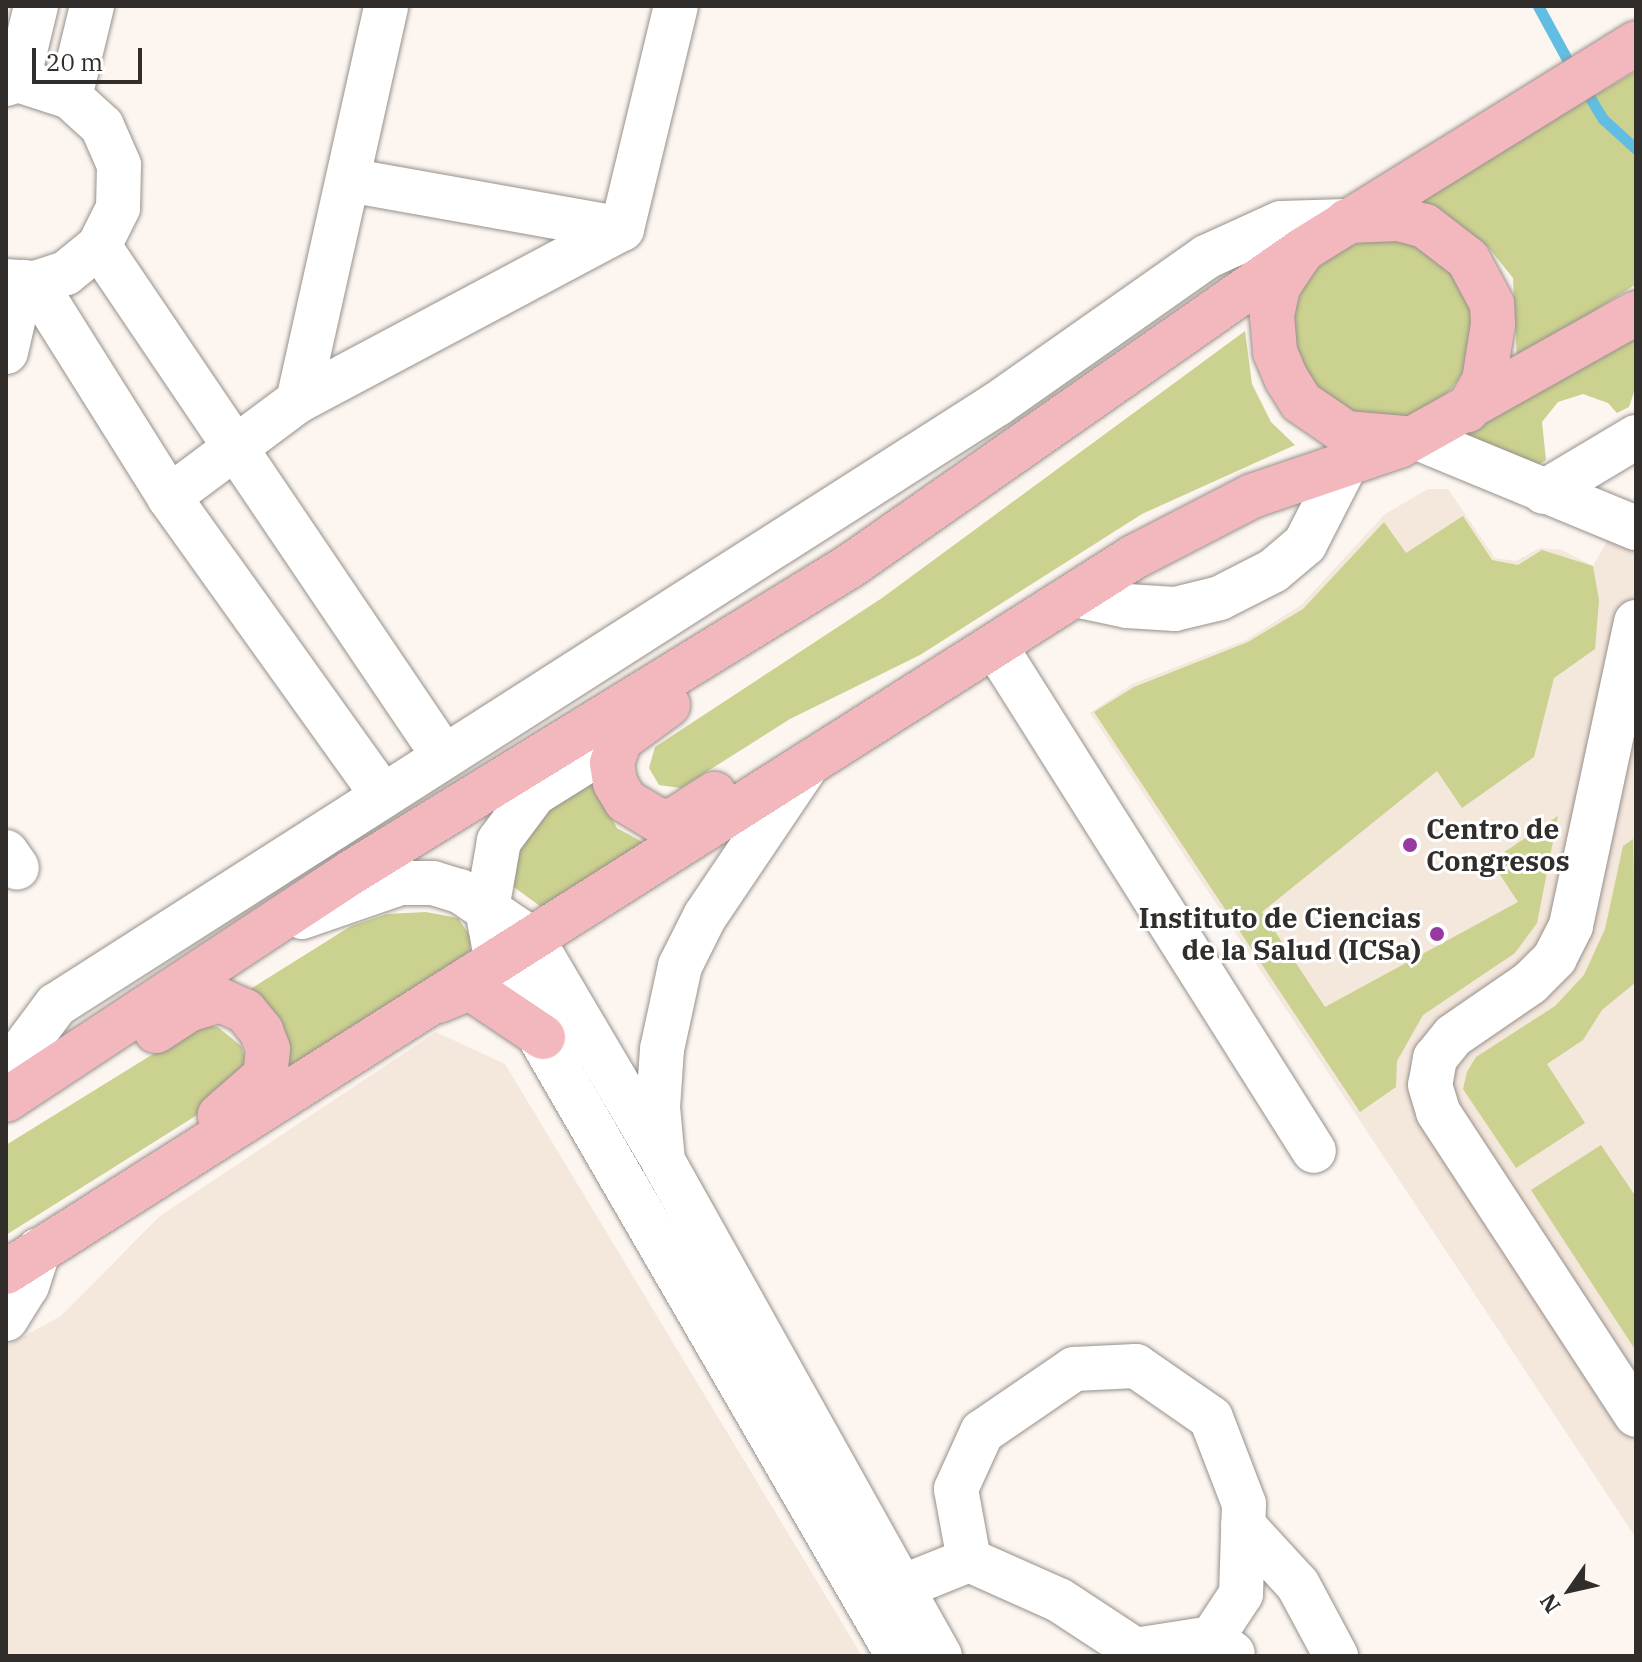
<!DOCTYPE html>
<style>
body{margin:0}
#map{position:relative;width:1642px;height:1662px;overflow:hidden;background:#fdf6f0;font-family:"IBM Plex Serif",serif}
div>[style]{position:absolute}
.built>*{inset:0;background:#f4e7dc}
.green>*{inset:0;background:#cbd18f}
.round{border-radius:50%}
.stream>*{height:11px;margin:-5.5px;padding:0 5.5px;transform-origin:5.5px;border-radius:5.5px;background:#61bee2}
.roads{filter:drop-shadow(0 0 2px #97908b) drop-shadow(0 0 2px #97908b)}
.minor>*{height:44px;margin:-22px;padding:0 22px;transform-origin:22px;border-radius:22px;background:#fff}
.major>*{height:44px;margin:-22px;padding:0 22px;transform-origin:22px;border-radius:22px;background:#f2b8be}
.dots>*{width:22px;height:22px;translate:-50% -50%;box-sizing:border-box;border:4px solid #fff;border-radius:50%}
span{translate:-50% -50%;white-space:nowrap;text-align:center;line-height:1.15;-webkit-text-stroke:6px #fff;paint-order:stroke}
.poi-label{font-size:28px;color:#302d2b;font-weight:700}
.left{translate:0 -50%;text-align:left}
.right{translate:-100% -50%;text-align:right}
.frame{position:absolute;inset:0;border:8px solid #302d2b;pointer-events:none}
.north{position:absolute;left:1530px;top:1550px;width:80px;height:80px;-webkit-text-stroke:6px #fff;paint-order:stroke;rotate:236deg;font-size:22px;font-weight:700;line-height:32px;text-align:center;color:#302d2b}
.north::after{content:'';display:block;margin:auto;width:28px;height:36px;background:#302d2b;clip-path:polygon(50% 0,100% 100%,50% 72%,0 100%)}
.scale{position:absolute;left:32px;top:48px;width:110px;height:36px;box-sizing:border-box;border:4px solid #302d2b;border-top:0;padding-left:10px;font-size:24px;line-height:28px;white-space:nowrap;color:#302d2b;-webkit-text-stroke:6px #fff;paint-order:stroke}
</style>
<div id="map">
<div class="built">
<i style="clip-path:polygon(1428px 489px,1448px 489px,1495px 558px,1516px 561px,1540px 548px,1562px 550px,1593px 566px,1622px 515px,1636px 505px,1636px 1538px,1090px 713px,1132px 684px,1246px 640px,1301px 605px,1385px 514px)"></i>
<i style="clip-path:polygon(436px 1032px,505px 1064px,862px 1656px,6px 1656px,6px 1346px,61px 1316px,160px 1216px)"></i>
</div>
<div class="green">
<i style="clip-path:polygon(1636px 71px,1636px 284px,1517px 361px,1513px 278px,1488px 247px,1415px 201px)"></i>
<i class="round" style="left:1293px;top:240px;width:180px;height:180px"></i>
<i style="clip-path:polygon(1636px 321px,1636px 386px,1629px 407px,1617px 413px,1608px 403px,1583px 394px,1558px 402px,1542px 422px,1546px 460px,1533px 468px,1456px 430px)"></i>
<i style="clip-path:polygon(1245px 331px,1252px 384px,1271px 422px,1295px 445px,1142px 514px,920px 655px,790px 719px,681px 788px,659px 785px,649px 768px,655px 747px,882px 598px)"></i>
<i style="clip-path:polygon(1463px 516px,1492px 560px,1518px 565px,1542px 550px,1593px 566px,1599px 600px,1595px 649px,1554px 678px,1534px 757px,1462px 808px,1437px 771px,1262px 912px,1325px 1007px,1518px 902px,1491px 861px,1558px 816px,1537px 923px,1515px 953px,1423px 1015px,1397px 1061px,1396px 1087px,1360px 1112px,1094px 712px,1134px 687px,1248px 642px,1303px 609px,1384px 522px,1406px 553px)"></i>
<i style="clip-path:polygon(590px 777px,617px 828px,650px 846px,548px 912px,503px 879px,540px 811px)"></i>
<i style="clip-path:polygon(1633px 839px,1636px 982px,1602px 1010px,1583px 1040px,1547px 1064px,1585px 1123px,1516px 1168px,1463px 1089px,1467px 1072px,1476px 1057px,1555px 1006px,1584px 975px,1605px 929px,1623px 846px)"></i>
<i style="clip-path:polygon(426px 912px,458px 918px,472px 939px,469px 954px,288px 1081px,249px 990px,351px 926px,387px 914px)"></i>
<i style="clip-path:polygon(200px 1025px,218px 1027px,241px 1046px,245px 1058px,240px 1079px,229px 1095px,6px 1235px,6px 1145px)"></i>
<i style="clip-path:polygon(1601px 1145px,1636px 1197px,1636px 1351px,1531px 1190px)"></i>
</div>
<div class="stream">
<i style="left:1538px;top:6px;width:75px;rotate:61.4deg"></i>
<i style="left:1583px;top:86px;width:39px;rotate:59deg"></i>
<i style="left:1603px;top:119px;width:45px;rotate:42.3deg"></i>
</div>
<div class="roads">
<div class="minor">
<i style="left:18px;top:80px;width:76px;rotate:-76.3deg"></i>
<i style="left:6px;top:84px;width:13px;rotate:-18deg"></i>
<i style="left:18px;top:80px;width:55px;rotate:18.1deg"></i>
<i style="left:70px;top:97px;width:43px;rotate:42.2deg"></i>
<i style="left:102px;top:126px;width:43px;rotate:66.4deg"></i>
<i style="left:119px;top:165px;width:43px;rotate:91.3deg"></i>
<i style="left:118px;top:208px;width:42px;rotate:116.6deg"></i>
<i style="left:99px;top:246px;width:43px;rotate:140.7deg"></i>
<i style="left:66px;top:273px;width:33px;rotate:162deg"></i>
<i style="left:35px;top:283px;width:27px;rotate:-176deg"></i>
<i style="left:70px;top:97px;width:94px;rotate:-76.4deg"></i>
<i style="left:348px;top:180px;width:278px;rotate:10.1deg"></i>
<i style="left:99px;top:246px;width:614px;rotate:55.95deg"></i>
<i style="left:35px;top:283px;width:252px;rotate:57.9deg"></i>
<i style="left:169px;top:497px;width:364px;rotate:54.4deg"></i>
<i style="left:6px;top:352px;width:72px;rotate:-77.1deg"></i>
<i style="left:298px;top:401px;width:405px;rotate:-77.4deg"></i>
<i style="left:1415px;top:437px;width:239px;rotate:22.4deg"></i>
<i style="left:1544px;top:492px;width:107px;rotate:-30.9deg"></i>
<i style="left:169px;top:497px;width:161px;rotate:-36.7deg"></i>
<i style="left:298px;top:401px;width:367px;rotate:-28deg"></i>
<i style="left:622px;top:229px;width:229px;rotate:-76.4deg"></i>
<i style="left:1075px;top:595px;width:53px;rotate:11.9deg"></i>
<i style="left:1127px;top:606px;width:48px;rotate:3.6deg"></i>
<i style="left:1175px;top:609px;width:46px;rotate:-13.7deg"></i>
<i style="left:1220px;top:598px;width:59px;rotate:-27deg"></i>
<i style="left:1273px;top:571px;width:42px;rotate:-40.2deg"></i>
<i style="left:1305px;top:544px;width:90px;rotate:-62.9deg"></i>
<i style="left:1636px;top:622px;width:311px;rotate:102.1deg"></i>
<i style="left:1571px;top:926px;width:36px;rotate:117deg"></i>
<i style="left:1555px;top:958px;width:35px;rotate:135deg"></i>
<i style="left:1530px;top:983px;width:93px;rotate:145.5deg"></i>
<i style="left:1453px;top:1036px;width:28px;rotate:129deg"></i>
<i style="left:1435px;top:1058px;width:27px;rotate:100deg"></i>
<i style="left:1430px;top:1085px;width:28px;rotate:73deg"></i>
<i style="left:1438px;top:1112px;width:362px;rotate:56.8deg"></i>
<i style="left:995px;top:646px;width:597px;rotate:57.72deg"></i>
<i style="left:620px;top:740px;width:102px;rotate:147.9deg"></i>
<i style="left:534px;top:794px;width:59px;rotate:126.7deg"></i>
<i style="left:499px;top:841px;width:69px;rotate:100deg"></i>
<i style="left:487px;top:909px;width:55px;rotate:79.5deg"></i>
<i style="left:497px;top:963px;width:801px;rotate:59.94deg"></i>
<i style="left:807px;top:765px;width:182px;rotate:124deg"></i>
<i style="left:705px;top:916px;width:56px;rotate:116.6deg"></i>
<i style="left:680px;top:966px;width:85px;rotate:102.2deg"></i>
<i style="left:662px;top:1049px;width:58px;rotate:93.9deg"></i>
<i style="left:658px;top:1107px;width:54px;rotate:84.7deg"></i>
<i style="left:663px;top:1161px;width:567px;rotate:60.77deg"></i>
<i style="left:6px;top:852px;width:19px;rotate:55deg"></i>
<i style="left:302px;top:917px;width:105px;rotate:-19deg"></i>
<i style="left:401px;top:883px;width:32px"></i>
<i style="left:433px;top:883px;width:28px;rotate:17deg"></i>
<i style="left:460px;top:891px;width:32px;rotate:34deg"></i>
<i style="left:487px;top:909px;width:55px;rotate:34deg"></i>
<i style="left:533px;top:940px;width:246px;rotate:59.5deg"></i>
<i style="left:6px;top:1072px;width:84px;rotate:-53.3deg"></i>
<i style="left:56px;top:1005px;width:1117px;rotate:-32.57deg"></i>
<i style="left:997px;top:404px;width:256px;rotate:-35.1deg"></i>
<i style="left:1206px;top:257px;width:82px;rotate:-24.4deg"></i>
<i style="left:1281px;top:223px;width:66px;rotate:-1.7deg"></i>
<i style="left:6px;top:1319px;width:39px;rotate:-58deg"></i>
<i style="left:27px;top:1286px;width:38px;rotate:-72deg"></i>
<i style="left:1243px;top:1525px;width:81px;rotate:47.5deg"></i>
<i style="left:1298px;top:1585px;width:81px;rotate:61.8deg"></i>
<i style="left:969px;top:1560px;width:72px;rotate:-100.4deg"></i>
<i style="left:956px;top:1489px;width:63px;rotate:-65.5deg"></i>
<i style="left:982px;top:1432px;width:112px;rotate:-34.4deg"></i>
<i style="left:1074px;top:1369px;width:62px;rotate:-2.8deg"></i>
<i style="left:1136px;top:1366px;width:91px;rotate:34.7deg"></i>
<i style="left:1211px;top:1418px;width:92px;rotate:69deg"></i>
<i style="left:1244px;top:1504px;width:90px;rotate:91.9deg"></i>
<i style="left:1241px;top:1594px;width:53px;rotate:123.4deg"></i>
<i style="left:872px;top:1599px;width:105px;rotate:-21.9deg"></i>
<i style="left:969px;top:1560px;width:98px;rotate:24deg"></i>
<i style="left:1059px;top:1600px;width:91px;rotate:33.3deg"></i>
<i style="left:1135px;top:1650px;width:78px;rotate:-8.9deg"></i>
<i style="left:1212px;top:1638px;width:26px;rotate:37deg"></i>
</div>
<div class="major">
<i style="left:1347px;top:221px;width:52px;rotate:-2.2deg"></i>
<i style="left:1399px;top:219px;width:27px;rotate:15deg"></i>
<i style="left:1425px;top:226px;width:54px;rotate:37.5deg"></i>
<i style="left:1468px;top:259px;width:51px;rotate:61.9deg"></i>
<i style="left:1492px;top:304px;width:20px;rotate:87deg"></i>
<i style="left:1493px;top:324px;width:58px;rotate:99deg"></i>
<i style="left:1484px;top:381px;width:34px;rotate:120deg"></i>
<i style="left:1300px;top:254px;width:40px;rotate:124deg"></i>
<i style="left:1278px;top:287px;width:30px;rotate:102deg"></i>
<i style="left:1272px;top:316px;width:36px;rotate:85deg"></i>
<i style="left:1275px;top:352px;width:28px;rotate:67deg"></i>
<i style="left:1286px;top:378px;width:28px;rotate:58deg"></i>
<i style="left:1301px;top:402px;width:55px;rotate:34.6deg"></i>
<i style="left:1346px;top:433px;width:58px;rotate:4.9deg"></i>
<i style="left:668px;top:705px;width:59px;rotate:143.9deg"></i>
<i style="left:620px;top:740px;width:24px;rotate:109deg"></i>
<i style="left:612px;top:763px;width:20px;rotate:81deg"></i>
<i style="left:615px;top:783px;width:21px;rotate:59deg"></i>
<i style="left:626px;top:801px;width:39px;rotate:31deg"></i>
<i style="left:659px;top:821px;width:15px;rotate:-4deg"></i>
<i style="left:674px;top:820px;width:48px;rotate:-33deg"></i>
<i style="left:438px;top:1001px;width:35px;rotate:-22deg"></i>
<i style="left:470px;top:988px;width:88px;rotate:33.9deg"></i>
<i style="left:156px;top:1031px;width:38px;rotate:-33deg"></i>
<i style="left:188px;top:1010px;width:34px;rotate:-17deg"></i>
<i style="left:220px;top:1000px;width:27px;rotate:24deg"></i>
<i style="left:245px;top:1011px;width:26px;rotate:51deg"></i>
<i style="left:261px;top:1031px;width:19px;rotate:69deg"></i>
<i style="left:268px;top:1049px;width:27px;rotate:96deg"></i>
<i style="left:265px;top:1076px;width:60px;rotate:139.1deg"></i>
<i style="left:6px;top:1100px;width:414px;rotate:-33.4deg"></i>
<i style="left:352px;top:872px;width:584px;rotate:-31.57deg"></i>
<i style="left:850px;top:566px;width:554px;rotate:-34.92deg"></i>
<i style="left:1304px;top:249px;width:391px;rotate:-31.8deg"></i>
<i style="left:6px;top:1272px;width:1336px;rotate:-32.37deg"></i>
<i style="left:1134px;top:557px;width:133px;rotate:-27.3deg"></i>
<i style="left:1252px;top:496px;width:155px;rotate:-18.8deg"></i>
<i style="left:1399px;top:446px;width:272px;rotate:-29.3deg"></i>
</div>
</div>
<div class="dots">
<i style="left:1410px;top:845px;background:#9639a2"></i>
<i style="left:1437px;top:934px;background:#9639a2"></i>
</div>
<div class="poi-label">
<span class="left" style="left:1426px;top:845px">Centro de<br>Congresos</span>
<span class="right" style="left:1421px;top:934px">Instituto de Ciencias<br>de la Salud (ICSa)</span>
</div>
<div class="frame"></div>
<div class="north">N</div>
<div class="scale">20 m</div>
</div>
